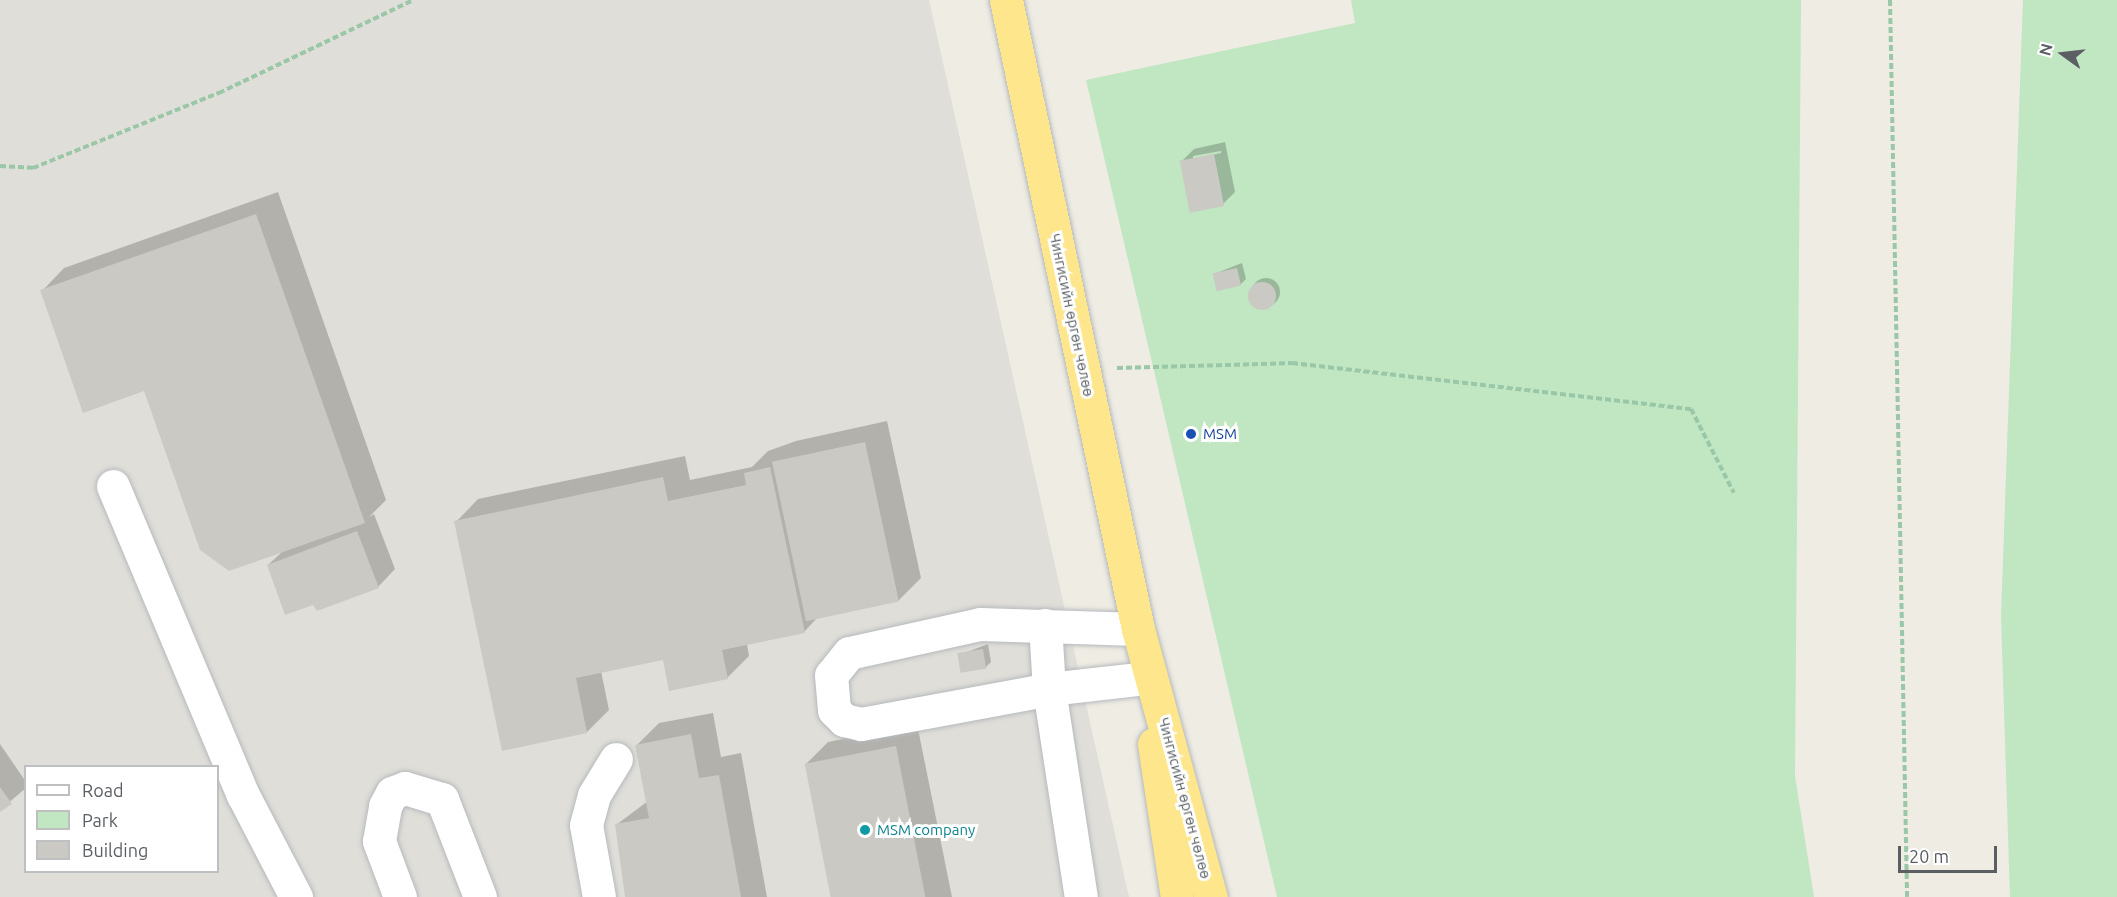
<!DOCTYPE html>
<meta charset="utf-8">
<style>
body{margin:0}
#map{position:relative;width:2117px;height:897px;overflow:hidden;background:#eeece3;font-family:Ubuntu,sans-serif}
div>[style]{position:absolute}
.industrial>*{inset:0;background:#dfded8}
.green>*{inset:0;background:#c0e6c2}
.shadow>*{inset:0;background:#0003}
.round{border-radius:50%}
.building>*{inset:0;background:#cbc9c3;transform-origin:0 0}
.path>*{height:4px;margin-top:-2px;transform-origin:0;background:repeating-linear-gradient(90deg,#99c7a8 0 6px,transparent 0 9px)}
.roads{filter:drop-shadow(0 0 2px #b6b9be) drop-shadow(0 0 2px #b6b9be)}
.minor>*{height:33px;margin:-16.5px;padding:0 16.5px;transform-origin:16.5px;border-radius:16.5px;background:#fff}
.highway>*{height:33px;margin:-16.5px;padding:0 16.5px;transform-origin:16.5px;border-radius:16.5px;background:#fde68c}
.dots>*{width:16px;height:16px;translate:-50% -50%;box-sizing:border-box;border:3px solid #fff;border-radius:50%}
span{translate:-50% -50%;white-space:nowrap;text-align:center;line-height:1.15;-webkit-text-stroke:6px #fff;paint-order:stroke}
.street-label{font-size:15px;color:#5b5f64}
.transit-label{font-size:15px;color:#164399}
.left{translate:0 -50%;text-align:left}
.culture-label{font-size:15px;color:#0d838f}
.legend{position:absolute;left:24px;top:765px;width:195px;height:108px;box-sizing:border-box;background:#fff;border:2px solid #bdbfc1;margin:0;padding:8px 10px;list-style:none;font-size:18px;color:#5b5f64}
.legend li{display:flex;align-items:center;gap:12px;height:30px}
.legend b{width:30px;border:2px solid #bdbfc1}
.north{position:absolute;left:2033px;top:24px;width:60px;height:60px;-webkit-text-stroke:4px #fff;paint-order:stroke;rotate:285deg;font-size:16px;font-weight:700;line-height:24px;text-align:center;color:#5b5f64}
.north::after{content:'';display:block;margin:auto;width:21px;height:27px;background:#5b5f64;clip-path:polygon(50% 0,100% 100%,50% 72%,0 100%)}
.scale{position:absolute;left:1898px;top:846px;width:99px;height:27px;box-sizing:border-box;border:3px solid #5b5f64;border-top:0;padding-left:8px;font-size:18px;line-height:21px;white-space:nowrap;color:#5b5f64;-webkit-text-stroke:4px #fff;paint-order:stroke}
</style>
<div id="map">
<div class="industrial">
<i style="clip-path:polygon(evenodd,0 0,929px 0,1129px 897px,0 897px,0 0,26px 766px,218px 766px,218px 872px,26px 872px,26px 766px)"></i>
</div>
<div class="green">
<i style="clip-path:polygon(1351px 0,1801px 0,1795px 776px,1814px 897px,1277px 897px,1086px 80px,1355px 23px)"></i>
<i style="clip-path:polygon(2023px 0,2117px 0,2117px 897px,2010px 897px,2001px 616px)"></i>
</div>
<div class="shadow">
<i style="clip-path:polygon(evenodd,1225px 142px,1235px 192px,1223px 204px,1182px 161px,1194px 149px,1225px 142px,1221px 151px,1221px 153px,1193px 159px,1193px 156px,1221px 151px)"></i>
<i style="clip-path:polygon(278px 192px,386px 500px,369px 517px,374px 514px,395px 569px,378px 587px,313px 603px,268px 565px,284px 550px,145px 389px,42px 291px,64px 268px)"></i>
<i style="clip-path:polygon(1242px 263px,1246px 279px,1240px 285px,1214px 274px)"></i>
<i class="round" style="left:1252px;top:278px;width:28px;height:28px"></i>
<i style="clip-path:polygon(887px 421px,921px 578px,899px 600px,817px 618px,804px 632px,747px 644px,749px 656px,727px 678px,664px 658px,601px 671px,609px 710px,587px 732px,456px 522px,478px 499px,685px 456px,690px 480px,752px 467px,768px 451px,796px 441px)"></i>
<i style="clip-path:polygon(988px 644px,991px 662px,985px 668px,959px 655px)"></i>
<i style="clip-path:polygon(713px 713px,721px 757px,741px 753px,767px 897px,627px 897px,616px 825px,648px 801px,637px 745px,659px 723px)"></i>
<i style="clip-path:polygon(917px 724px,952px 897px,833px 897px,806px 764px,828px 742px)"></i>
<i style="clip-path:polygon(0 744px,26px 782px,26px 788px,0 810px)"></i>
</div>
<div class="building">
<i style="left:1214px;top:154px;width:53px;height:35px;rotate:79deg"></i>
<i style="clip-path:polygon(256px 214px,365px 523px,229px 571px,200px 550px,144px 391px,83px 413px,40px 290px)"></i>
<i style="left:1237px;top:268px;width:18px;height:25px;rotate:77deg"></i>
<i class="round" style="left:1248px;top:282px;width:28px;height:28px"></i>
<i style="left:865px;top:442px;width:163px;height:95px;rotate:78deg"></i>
<i style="clip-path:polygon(770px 467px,805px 633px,722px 650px,728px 679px,669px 691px,663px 660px,576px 678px,587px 733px,502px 751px,454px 521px,663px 477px,668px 501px,746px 485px,744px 473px)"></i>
<i style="clip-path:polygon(357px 531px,379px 588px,317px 611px,313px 605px,285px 615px,267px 565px)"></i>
<i style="left:983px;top:649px;width:20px;height:26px;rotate:81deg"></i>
<i style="clip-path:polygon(691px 734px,699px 778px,719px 775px,741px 897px,625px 897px,615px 824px,649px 818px,635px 745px)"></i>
<i style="left:896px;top:746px;width:154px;height:93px;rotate:79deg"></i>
<i style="clip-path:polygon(0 787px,12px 804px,0 812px)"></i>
</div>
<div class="path">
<i style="left:1890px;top:0;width:897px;rotate:88.91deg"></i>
<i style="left:0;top:166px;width:33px;rotate:3deg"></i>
<i style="left:33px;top:168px;width:201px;rotate:-22deg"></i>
<i style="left:219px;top:93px;width:215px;rotate:-25.6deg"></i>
<i style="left:1117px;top:368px;width:175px;rotate:-1.6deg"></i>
<i style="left:1292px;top:363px;width:402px;rotate:6.6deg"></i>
<i style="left:1691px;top:409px;width:94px;rotate:62.9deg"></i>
</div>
<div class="roads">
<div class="minor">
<i style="left:113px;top:486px;width:335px;rotate:67.2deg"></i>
<i style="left:243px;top:795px;width:115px;rotate:62.5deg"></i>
<i style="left:1045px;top:625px;width:64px;rotate:86.4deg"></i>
<i style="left:1049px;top:689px;width:210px;rotate:81.3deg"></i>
<i style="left:1138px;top:629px;width:158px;rotate:-178.2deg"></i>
<i style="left:980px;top:624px;width:134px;rotate:167.5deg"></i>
<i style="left:849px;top:653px;width:28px;rotate:129deg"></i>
<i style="left:831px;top:675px;width:35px;rotate:85deg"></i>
<i style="left:834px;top:710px;width:14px;rotate:45deg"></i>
<i style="left:844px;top:720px;width:17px;rotate:13deg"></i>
<i style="left:861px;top:724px;width:191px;rotate:-10.5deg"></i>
<i style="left:1049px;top:689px;width:97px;rotate:-6.5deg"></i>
<i style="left:400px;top:897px;width:60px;rotate:-110.6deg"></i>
<i style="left:379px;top:841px;width:36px;rotate:-80deg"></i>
<i style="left:385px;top:806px;width:15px;rotate:-62deg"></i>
<i style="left:392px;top:793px;width:14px;rotate:-21deg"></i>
<i style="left:405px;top:788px;width:39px;rotate:17deg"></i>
<i style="left:442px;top:799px;width:105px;rotate:68.8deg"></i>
<i style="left:599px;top:897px;width:73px;rotate:-100.2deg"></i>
<i style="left:586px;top:825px;width:31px;rotate:-75deg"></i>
<i style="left:594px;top:795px;width:42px;rotate:-58.6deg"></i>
</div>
<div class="highway">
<i style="left:1006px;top:0;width:643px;rotate:78.15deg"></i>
<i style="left:1138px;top:629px;width:278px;rotate:74.8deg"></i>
<i style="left:1154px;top:744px;width:155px;rotate:81.5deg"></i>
</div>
</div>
<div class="dots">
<i style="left:1191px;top:434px;background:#1a4fb4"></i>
<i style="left:865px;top:830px;background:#0f9aa8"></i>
</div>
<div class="street-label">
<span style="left:1072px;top:315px;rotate:78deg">Чингисийн өргөн чөлөө</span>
<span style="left:1185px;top:798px;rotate:75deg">Чингисийн өргөн чөлөө</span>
</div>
<div class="transit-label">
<span class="left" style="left:1203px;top:434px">MSM</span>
</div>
<div class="culture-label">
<span class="left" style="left:877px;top:830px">MSM company</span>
</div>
<ul class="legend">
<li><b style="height:8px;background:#fff"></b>Road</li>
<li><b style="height:16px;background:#c0e6c2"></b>Park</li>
<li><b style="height:16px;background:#cbc9c3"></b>Building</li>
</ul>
<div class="north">N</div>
<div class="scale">20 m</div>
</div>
